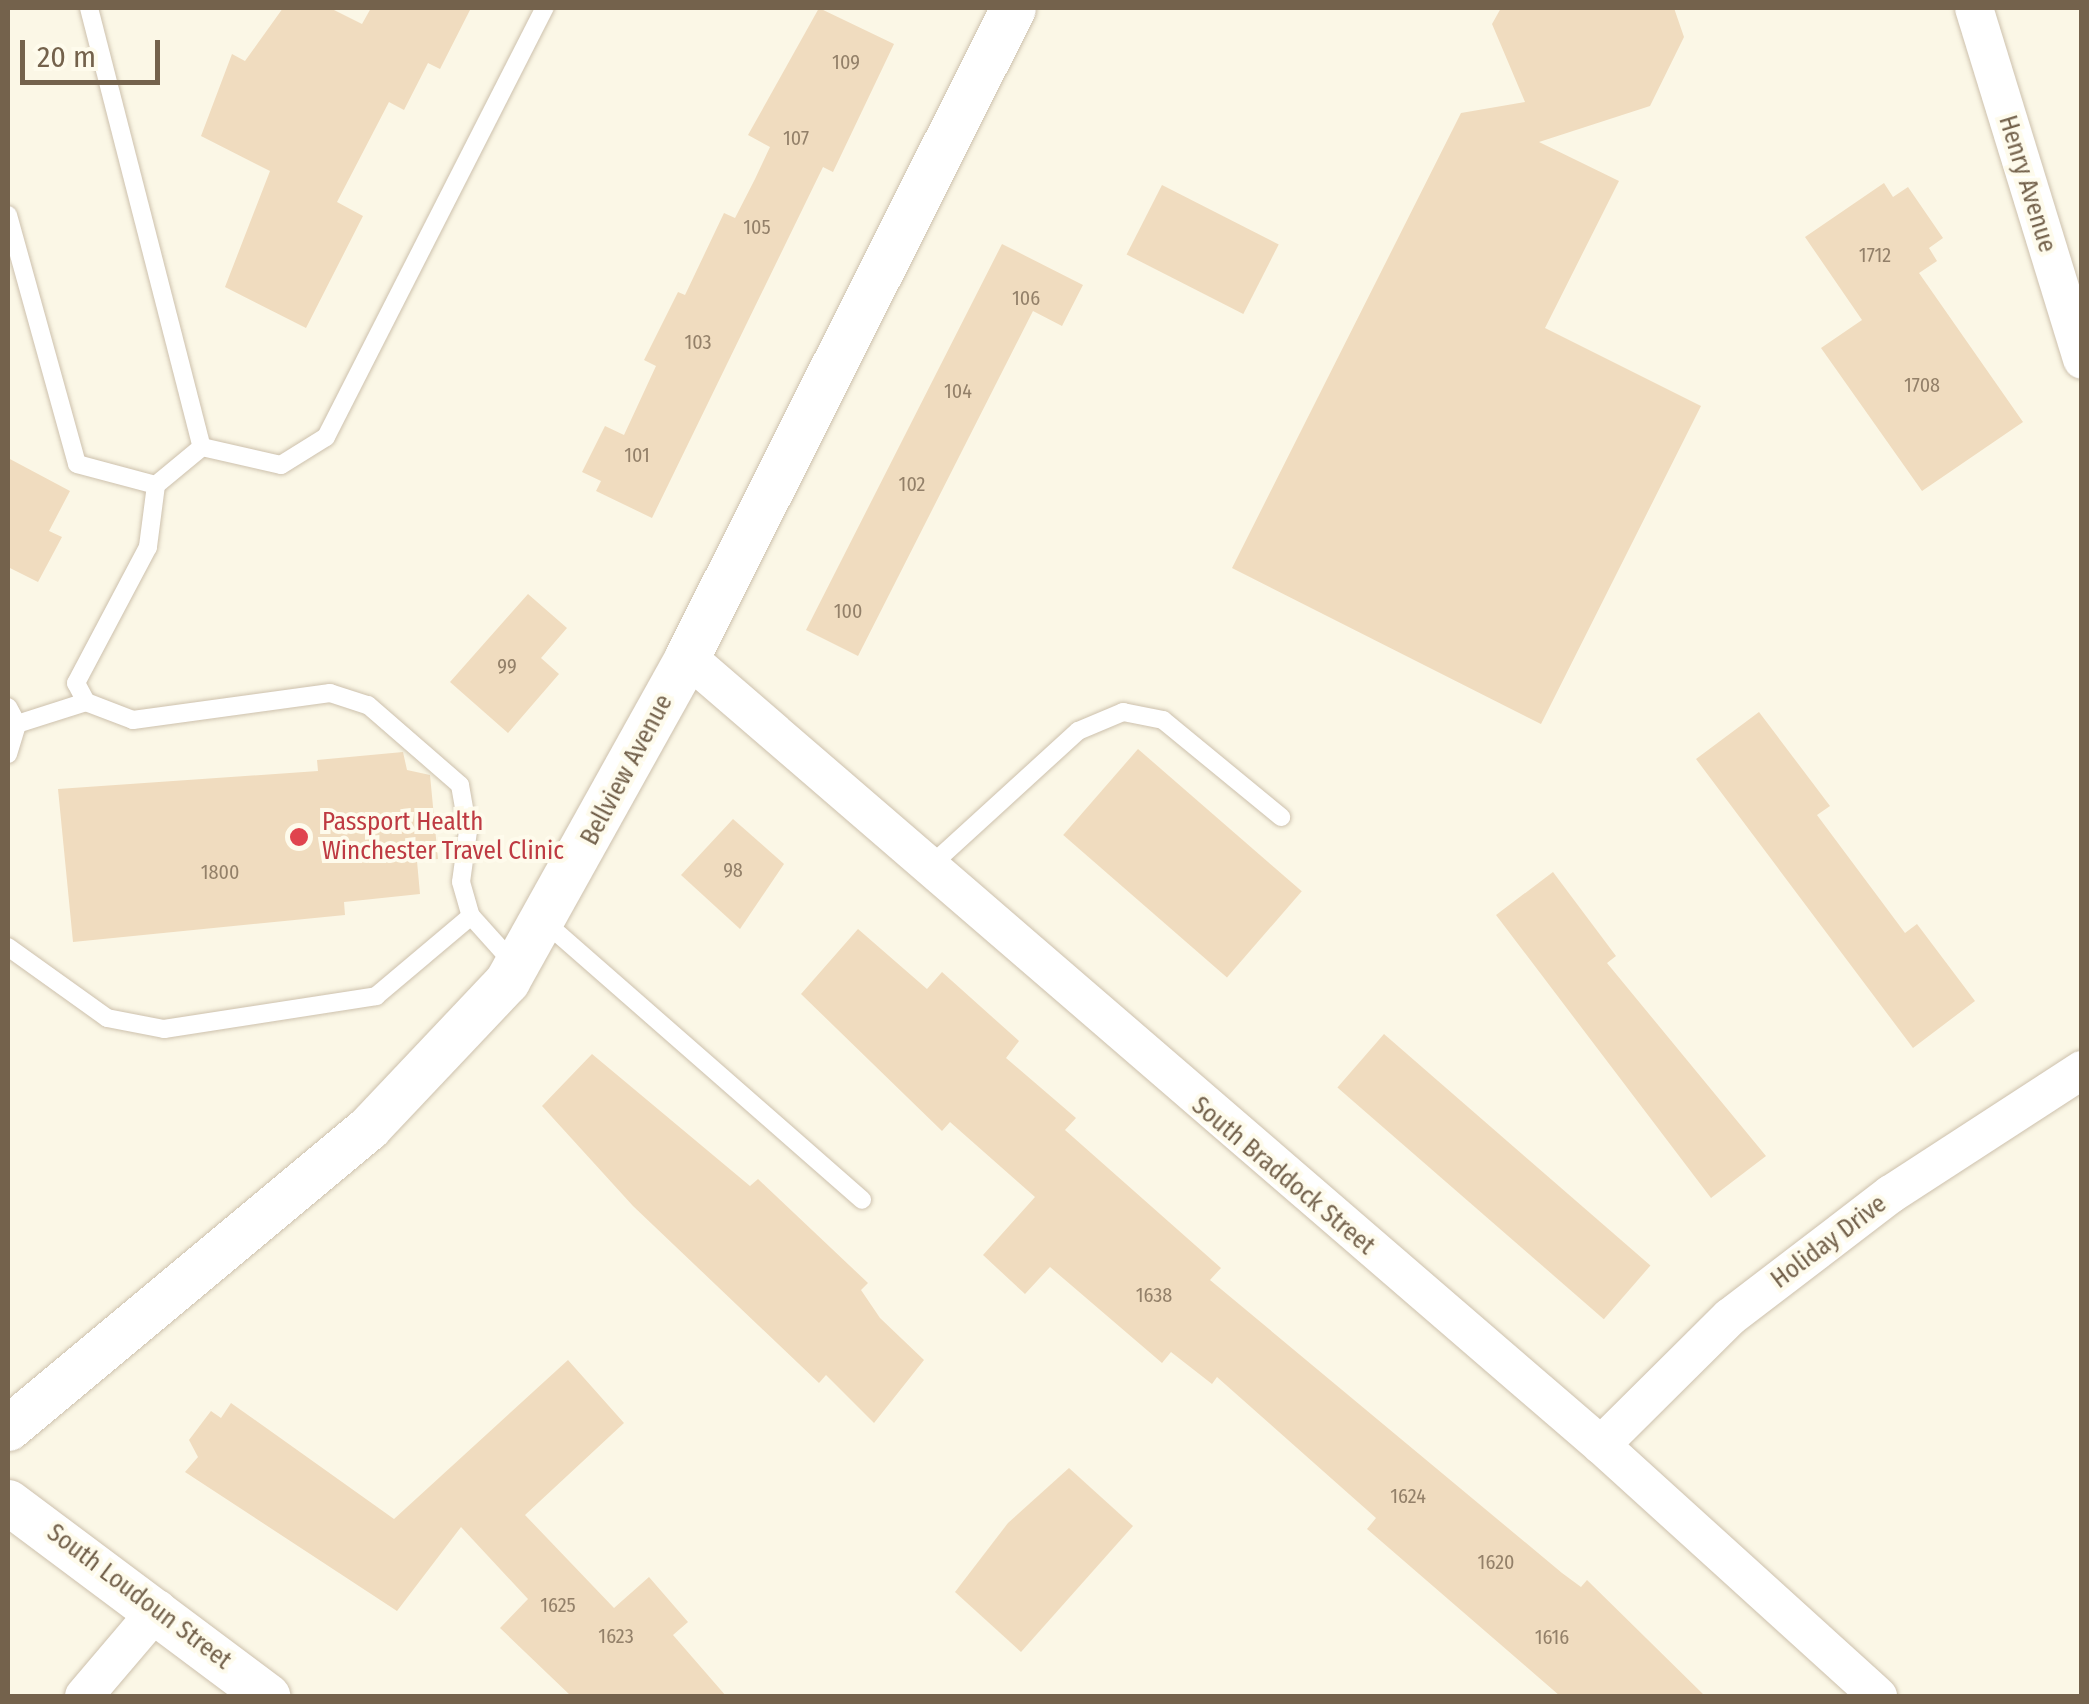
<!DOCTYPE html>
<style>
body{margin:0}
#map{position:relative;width:2089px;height:1704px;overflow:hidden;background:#fbf7e6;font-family:"Fira Sans Condensed",sans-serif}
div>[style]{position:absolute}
.building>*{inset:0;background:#f0dcbf;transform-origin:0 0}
.roads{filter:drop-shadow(0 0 2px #cdc1ad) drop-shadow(0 0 2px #cdc1ad)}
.service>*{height:18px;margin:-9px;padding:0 9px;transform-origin:9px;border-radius:9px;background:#fff}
.minor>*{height:38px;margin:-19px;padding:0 19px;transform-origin:19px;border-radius:19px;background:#fff}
.tertiary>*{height:45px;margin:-22.5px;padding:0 22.5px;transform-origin:22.5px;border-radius:22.5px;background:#fff}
.dots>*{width:28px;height:28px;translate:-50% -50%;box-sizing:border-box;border:5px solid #fefbec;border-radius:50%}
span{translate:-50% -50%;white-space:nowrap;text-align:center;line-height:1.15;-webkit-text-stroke:8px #fefbec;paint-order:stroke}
.number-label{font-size:20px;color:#938069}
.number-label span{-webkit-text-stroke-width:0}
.street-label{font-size:25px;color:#74624c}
.health-label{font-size:25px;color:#be3a42}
.left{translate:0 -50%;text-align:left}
.frame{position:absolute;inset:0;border:10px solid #74624c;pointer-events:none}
.scale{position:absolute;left:20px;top:40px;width:140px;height:45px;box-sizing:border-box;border:5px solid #74624c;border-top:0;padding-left:12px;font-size:30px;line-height:35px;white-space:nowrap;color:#74624c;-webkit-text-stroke:8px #fefbec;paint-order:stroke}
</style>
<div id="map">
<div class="building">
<i style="clip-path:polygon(283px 8px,330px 8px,362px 24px,371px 8px,471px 8px,440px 69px,428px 63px,404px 110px,389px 102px,337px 202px,363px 216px,306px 328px,225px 287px,270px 171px,201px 136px,232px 54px,245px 61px)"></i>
<i style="clip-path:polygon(819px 8px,894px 44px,833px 172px,823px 167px,652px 518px,596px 491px,601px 481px,582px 472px,605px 426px,624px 435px,656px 366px,644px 360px,678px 292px,685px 295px,724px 213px,735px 218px,755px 179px,770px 147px,748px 135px)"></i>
<i style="clip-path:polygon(1501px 8px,1674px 8px,1684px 37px,1650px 106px,1539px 142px,1619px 181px,1545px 328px,1701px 406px,1541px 724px,1232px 568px,1461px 113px,1525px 102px,1492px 24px)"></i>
<i style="clip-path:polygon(1884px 183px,1893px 197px,1908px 187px,1943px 238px,1929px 248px,1937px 261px,1919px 273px,2023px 422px,1922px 491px,1821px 348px,1862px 320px,1805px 237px)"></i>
<i style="left:1162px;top:185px;width:131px;height:78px;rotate:27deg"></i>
<i style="clip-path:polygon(1002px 244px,1083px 285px,1062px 326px,1033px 311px,858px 656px,806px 630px)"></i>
<i style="clip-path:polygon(8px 458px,70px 491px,49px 531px,62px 537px,38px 582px,8px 567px)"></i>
<i style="clip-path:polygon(528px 594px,567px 628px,541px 658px,559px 674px,508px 733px,450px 682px)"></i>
<i style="clip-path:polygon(1759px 712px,1830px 806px,1817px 815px,1905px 933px,1917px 924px,1975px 1001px,1913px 1048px,1696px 759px)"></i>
<i style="left:1138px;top:749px;width:217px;height:114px;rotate:41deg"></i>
<i style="clip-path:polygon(403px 752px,407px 770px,430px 775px,438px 859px,417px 861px,420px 894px,344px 902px,345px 915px,73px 942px,58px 789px,318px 771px,317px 760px)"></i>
<i style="clip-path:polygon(733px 819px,784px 864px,740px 929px,681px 875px)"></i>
<i style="clip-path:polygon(1553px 872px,1616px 956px,1607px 963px,1766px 1156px,1711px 1198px,1496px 915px)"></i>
<i style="clip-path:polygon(858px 929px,927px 989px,942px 972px,1019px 1041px,1006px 1058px,1076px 1118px,1065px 1130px,1221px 1268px,1210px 1280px,1562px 1573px,1581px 1587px,1587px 1580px,1705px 1696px,1560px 1696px,1367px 1529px,1376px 1518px,1217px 1377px,1212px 1384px,1171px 1352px,1162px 1363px,1050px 1267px,1025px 1294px,983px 1255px,1035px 1197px,950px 1122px,942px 1131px,801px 994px)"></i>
<i style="left:1384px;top:1034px;width:353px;height:71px;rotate:41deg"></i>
<i style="clip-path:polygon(592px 1054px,750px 1186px,758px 1179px,868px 1283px,861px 1290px,880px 1318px,924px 1360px,874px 1423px,826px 1375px,819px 1383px,633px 1206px,542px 1106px)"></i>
<i style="clip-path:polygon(568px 1360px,624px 1423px,525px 1515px,614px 1608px,649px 1577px,688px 1622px,673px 1635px,726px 1696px,571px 1696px,500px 1628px,528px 1599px,461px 1527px,397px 1611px,185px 1472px,198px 1457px,189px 1440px,211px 1411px,221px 1418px,231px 1403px,394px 1519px)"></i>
<i style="clip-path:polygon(1069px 1468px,1133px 1526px,1021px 1652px,955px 1592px,1008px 1523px)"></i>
</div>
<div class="roads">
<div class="service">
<i style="left:89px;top:8px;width:453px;rotate:75.6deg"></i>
<i style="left:202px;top:447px;width:81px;rotate:12.8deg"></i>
<i style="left:281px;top:465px;width:53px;rotate:-31.9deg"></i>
<i style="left:326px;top:437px;width:482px;rotate:-63deg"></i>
<i style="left:8px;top:215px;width:258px;rotate:74.5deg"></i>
<i style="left:77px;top:464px;width:82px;rotate:14.9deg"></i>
<i style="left:156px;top:485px;width:60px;rotate:-39.6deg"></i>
<i style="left:156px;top:485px;width:63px;rotate:97.4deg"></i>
<i style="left:148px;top:547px;width:154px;rotate:117.9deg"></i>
<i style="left:76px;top:683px;width:21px;rotate:62deg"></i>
<i style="left:86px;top:702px;width:50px;rotate:21deg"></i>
<i style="left:133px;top:720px;width:199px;rotate:-7.8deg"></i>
<i style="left:330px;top:693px;width:40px;rotate:18deg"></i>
<i style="left:368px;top:705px;width:122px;rotate:41deg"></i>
<i style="left:460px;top:785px;width:47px;rotate:80.1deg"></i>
<i style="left:468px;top:831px;width:51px;rotate:97.8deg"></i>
<i style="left:461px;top:882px;width:35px;rotate:74deg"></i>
<i style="left:471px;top:916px;width:66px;rotate:48.1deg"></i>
<i style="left:8px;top:707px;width:19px;rotate:62deg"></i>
<i style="left:17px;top:724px;width:72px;rotate:-17.7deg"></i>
<i style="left:8px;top:754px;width:31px;rotate:-73deg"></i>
<i style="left:928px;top:868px;width:203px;rotate:-42.4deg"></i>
<i style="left:1078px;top:731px;width:49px;rotate:-22.9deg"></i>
<i style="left:1123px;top:712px;width:41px;rotate:11.3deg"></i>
<i style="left:1163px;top:720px;width:153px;rotate:39.4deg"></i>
<i style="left:546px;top:923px;width:420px;rotate:41.2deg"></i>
<i style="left:8px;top:947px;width:122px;rotate:35.6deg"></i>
<i style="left:107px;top:1018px;width:58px;rotate:10.9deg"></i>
<i style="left:164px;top:1029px;width:215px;rotate:-8.8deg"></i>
<i style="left:376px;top:996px;width:124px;rotate:-40.1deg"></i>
</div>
<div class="minor">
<i style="left:1974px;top:8px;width:368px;rotate:72.9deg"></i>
<i style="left:687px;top:657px;width:1207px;rotate:40.77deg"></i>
<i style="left:1601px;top:1445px;width:374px;rotate:42.2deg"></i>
<i style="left:1601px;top:1445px;width:182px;rotate:-44.8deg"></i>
<i style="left:1730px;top:1317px;width:203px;rotate:-37.4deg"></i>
<i style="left:1891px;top:1194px;width:228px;rotate:-33deg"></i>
<i style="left:84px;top:1696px;width:114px;rotate:-49.6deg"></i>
</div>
<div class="tertiary">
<i style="left:8px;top:1428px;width:470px;rotate:-39.8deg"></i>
<i style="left:369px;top:1127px;width:201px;rotate:-46.6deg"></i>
<i style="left:507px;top:981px;width:371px;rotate:-60.9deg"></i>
<i style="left:687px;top:657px;width:726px;rotate:-63.33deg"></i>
<i style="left:8px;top:1502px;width:324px;rotate:36.8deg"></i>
</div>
</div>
<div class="dots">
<i style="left:299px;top:837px;background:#e0444e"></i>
</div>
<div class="number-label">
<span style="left:846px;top:62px">109</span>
<span style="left:796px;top:138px">107</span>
<span style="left:757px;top:227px">105</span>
<span style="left:1875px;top:255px">1712</span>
<span style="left:1026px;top:298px">106</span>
<span style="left:698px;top:342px">103</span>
<span style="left:1922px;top:385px">1708</span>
<span style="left:958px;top:391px">104</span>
<span style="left:637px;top:455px">101</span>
<span style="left:912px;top:484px">102</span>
<span style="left:848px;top:611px">100</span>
<span style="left:507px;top:666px">99</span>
<span style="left:733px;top:870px">98</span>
<span style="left:220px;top:872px">1800</span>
<span style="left:1154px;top:1295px">1638</span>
<span style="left:1408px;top:1496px">1624</span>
<span style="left:1496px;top:1562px">1620</span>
<span style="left:558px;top:1605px">1625</span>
<span style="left:616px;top:1636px">1623</span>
<span style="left:1552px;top:1637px">1616</span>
</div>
<div class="street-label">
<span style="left:2027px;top:184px;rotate:73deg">Henry Avenue</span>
<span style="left:627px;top:770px;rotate:-62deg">Bellview Avenue</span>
<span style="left:1283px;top:1176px;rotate:40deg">South Braddock Street</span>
<span style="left:1829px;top:1242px;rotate:-37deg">Holiday Drive</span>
<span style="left:139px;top:1597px;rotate:37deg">South Loudoun Street</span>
</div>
<div class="health-label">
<span class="left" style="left:322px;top:837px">Passport Health<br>Winchester Travel Clinic</span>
</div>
<div class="frame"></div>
<div class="scale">20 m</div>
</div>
